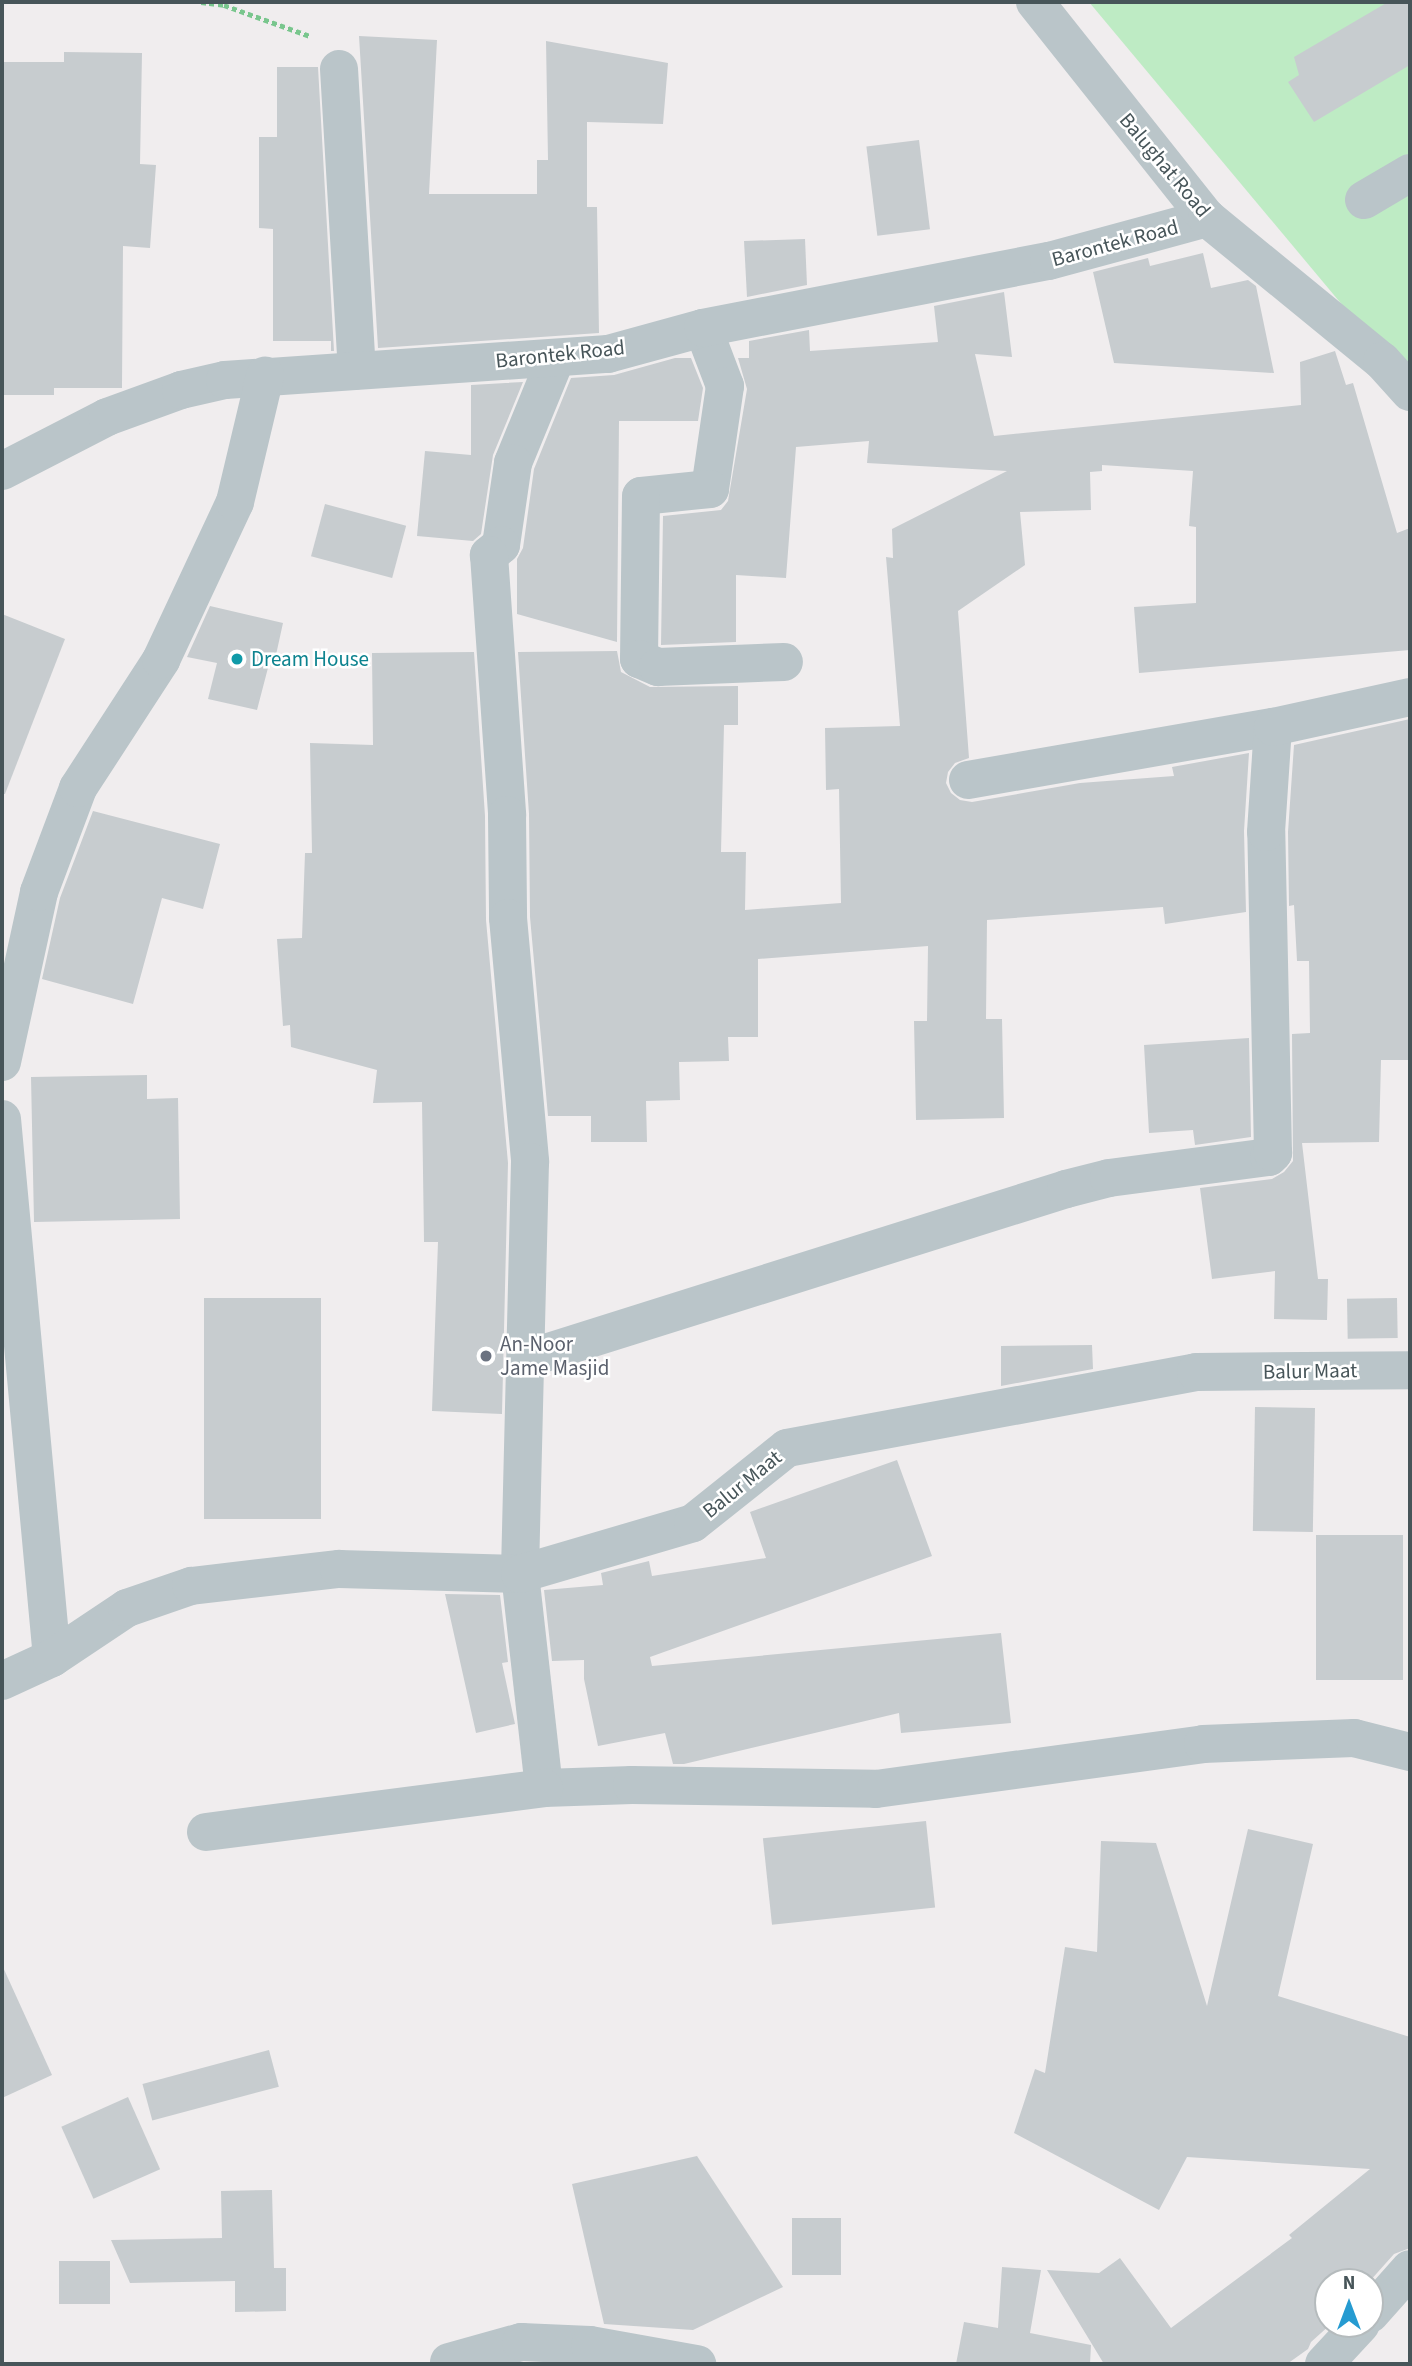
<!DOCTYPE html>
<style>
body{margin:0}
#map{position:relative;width:1412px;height:2366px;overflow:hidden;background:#f0edee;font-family:"Source Sans 3",sans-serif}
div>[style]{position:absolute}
.green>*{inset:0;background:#beebc4}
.building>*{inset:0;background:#c7cccf;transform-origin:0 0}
.path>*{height:4.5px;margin-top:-2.25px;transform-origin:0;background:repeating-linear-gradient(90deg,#79c68d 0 5px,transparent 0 8.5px)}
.minor>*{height:38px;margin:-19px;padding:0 19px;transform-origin:19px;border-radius:19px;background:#bac5c9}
.tertiary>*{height:38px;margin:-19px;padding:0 19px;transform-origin:19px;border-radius:19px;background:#bac5c9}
.dots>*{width:19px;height:19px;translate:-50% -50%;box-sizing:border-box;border:4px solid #fff;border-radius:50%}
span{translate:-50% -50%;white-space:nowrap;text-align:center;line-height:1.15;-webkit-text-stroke:5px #fff;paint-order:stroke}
.street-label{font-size:21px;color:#475559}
.culture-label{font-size:21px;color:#0d838f}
.left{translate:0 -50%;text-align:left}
.worship-label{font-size:21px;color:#5b616d}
.frame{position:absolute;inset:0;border:4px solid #475559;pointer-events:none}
.north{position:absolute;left:1314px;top:2268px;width:70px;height:70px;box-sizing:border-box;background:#fff;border:2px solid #b5bbbd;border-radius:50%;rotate:0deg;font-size:19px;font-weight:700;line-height:28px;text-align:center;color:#475559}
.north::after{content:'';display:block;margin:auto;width:24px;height:32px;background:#269bd1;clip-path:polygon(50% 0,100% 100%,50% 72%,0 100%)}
</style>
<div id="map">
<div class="green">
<i style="clip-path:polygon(1089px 2px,1410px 2px,1410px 386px)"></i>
</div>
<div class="building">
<i style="clip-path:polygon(1388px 2px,1410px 2px,1410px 65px,1314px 122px,1288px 82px,1299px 75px,1294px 57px)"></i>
<i style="clip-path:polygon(359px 36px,437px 40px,429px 194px,537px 194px,537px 160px,548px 160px,546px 41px,668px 63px,663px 124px,587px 122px,587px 207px,597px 207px,599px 333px,378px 348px)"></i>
<i style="clip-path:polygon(64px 52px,142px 53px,140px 164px,156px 165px,150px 248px,123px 246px,122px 388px,54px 388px,54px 395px,2px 395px,2px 62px,64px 62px)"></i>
<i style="clip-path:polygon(277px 67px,318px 67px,334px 351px,331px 351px,331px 341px,273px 341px,273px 229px,259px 228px,259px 137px,277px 137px)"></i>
<i style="left:919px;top:140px;width:90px;height:53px;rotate:83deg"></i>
<i style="clip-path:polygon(805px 239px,807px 285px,747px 297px,744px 241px)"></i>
<i style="clip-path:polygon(1203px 253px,1211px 288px,1248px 280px,1256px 286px,1274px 373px,1114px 363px,1093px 272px,1148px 258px,1150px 266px)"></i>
<i style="clip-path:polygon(1004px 292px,1012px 357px,975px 354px,994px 436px,1301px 405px,1300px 362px,1335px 351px,1346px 385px,1353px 383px,1397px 533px,1410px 528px,1410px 650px,1139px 673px,1134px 607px,1196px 603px,1196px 527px,1189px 526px,1193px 471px,1102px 465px,1102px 471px,1090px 472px,1091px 510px,1020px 512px,1025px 565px,958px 611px,969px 758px,955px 763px,948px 772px,946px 783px,951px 793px,960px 800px,972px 802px,1080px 783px,1174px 776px,1172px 767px,1249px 753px,1244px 831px,1246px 912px,1165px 924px,1163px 907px,987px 920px,986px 1019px,1002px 1019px,1004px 1118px,916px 1120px,914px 1021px,927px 1021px,928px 946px,758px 959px,758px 1037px,728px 1037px,729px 1061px,679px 1062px,680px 1100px,646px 1101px,647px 1142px,591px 1142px,591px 1116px,548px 1116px,530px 917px,529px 814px,518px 652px,617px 651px,621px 672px,650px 687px,738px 686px,738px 725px,724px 725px,721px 852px,746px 852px,745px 910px,841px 903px,839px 789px,826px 790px,825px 728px,900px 726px,886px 557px,893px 558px,892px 529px,1007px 471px,867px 463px,869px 441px,796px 447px,786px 578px,736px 575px,736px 642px,661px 645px,663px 516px,721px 510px,728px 501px,747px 389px,738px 358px,749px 358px,749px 341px,809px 330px,810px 351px,938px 342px,934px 306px)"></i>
<i style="clip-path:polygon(675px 358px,691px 358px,703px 388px,698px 421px,619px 421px,617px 642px,517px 614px,517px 559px,523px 548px,534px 469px,571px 378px,614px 375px)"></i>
<i style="clip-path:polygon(523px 382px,493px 455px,481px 534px,473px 541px,417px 536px,425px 451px,471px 455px,471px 385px)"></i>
<i style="left:325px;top:504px;width:84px;height:54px;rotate:15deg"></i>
<i style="clip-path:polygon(210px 606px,283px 623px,274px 664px,269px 664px,257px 710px,208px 699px,217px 663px,187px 657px)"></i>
<i style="clip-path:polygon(2px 614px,65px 639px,5px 794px,2px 794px)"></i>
<i style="clip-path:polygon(474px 652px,485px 816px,486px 920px,508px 1163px,502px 1414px,432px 1411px,438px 1242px,424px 1242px,422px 1102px,373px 1103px,377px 1070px,291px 1047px,290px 1025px,283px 1026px,277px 939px,302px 938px,305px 853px,312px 853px,310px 743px,373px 745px,372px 653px)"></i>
<i style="clip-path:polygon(1410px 719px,1410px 1060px,1381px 1060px,1379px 1142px,1302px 1143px,1318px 1279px,1328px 1279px,1327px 1320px,1274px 1319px,1275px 1271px,1212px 1279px,1200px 1188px,1272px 1179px,1284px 1172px,1293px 1161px,1292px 1034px,1310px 1033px,1309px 961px,1297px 961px,1294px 905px,1289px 906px,1288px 832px,1294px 745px)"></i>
<i style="clip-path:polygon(93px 811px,220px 844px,203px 909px,162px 898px,133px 1004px,42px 979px,60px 898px)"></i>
<i style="clip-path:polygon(1249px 1038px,1251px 1137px,1195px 1145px,1193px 1130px,1149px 1133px,1144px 1045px)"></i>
<i style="clip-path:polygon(147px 1075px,147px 1099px,178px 1098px,180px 1219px,34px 1222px,31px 1077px)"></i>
<i style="left:204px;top:1298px;width:117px;height:221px"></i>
<i style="left:1397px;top:1298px;width:40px;height:50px;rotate:89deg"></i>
<i style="clip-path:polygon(1092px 1345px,1093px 1369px,1001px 1386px,1001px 1346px)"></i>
<i style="left:1255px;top:1407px;width:60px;height:124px;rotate:1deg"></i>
<i style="clip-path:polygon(897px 1460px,932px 1556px,650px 1657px,652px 1666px,1001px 1633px,1011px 1723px,901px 1733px,899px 1713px,684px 1764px,673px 1764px,665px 1733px,598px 1746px,584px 1679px,584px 1660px,552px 1661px,544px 1590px,603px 1585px,601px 1573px,649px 1561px,652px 1576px,766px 1558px,750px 1512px)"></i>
<i style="left:1316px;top:1535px;width:87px;height:145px"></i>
<i style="clip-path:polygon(445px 1594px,500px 1595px,508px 1662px,502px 1663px,515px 1724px,476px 1733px)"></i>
<i style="left:926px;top:1821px;width:87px;height:164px;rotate:84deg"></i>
<i style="clip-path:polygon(1248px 1829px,1313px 1844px,1278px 1996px,1410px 2037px,1410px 2248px,1394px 2254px,1369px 2282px,1328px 2282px,1328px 2324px,1331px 2324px,1311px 2342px,1308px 2349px,1287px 2364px,1104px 2364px,1047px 2270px,1099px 2273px,1120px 2258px,1171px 2328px,1292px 2238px,1289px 2235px,1370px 2169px,1187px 2157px,1159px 2210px,1014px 2133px,1035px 2069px,1045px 2073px,1065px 1947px,1097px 1952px,1101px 1841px,1156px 1843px,1207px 2006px)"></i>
<i style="clip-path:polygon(2px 1965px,52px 2075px,2px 2098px)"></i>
<i style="left:269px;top:2050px;width:38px;height:131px;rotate:75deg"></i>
<i style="left:128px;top:2097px;width:79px;height:73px;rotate:66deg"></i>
<i style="clip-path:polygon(697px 2156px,783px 2287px,693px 2330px,604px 2324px,572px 2184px)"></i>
<i style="clip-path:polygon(272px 2190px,274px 2268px,286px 2268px,286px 2311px,235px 2312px,235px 2281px,130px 2283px,111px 2240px,222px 2238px,221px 2191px)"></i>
<i style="left:792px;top:2218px;width:49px;height:57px"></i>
<i style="left:59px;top:2261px;width:51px;height:43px"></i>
<i style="clip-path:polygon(1002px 2267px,1041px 2270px,1030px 2333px,1091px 2345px,1090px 2364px,956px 2364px,964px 2322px,998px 2328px)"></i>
</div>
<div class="path">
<i style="left:201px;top:2px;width:23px;rotate:7deg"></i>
<i style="left:224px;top:5px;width:91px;rotate:19.8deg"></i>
</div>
<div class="minor">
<i style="left:339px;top:69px;width:302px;rotate:86.6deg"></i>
<i style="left:1364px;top:200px;width:53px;rotate:-30.4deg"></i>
<i style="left:703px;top:328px;width:62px;rotate:69.2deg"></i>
<i style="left:725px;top:386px;width:104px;rotate:98.3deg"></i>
<i style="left:710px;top:489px;width:69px;rotate:174.2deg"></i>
<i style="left:641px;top:496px;width:163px;rotate:90.7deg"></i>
<i style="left:639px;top:659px;width:21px;rotate:23deg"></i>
<i style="left:658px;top:667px;width:126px;rotate:-2.3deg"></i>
<i style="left:556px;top:358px;width:113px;rotate:112.3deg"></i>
<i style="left:513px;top:463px;width:83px;rotate:98.3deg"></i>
<i style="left:501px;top:545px;width:16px;rotate:140deg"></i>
<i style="left:489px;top:555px;width:261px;rotate:86deg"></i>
<i style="left:507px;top:815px;width:103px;rotate:89.4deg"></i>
<i style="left:508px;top:918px;width:245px;rotate:84.8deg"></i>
<i style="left:530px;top:1162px;width:412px;rotate:91.4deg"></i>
<i style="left:520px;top:1574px;width:215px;rotate:83.6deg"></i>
<i style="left:544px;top:1788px;width:88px;rotate:-2deg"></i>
<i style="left:632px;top:1785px;width:244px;rotate:0.9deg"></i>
<i style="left:876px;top:1789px;width:330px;rotate:-7.8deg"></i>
<i style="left:1203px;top:1744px;width:151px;rotate:-2.3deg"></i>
<i style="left:1354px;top:1738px;width:58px;rotate:14deg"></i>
<i style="left:2px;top:471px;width:118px;rotate:-27.2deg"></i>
<i style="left:107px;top:417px;width:79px;rotate:-20deg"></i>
<i style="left:181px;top:390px;width:45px;rotate:-12.8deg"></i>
<i style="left:225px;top:380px;width:384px;rotate:-3.9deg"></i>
<i style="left:608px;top:354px;width:98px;rotate:-15.3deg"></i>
<i style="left:703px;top:328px;width:352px;rotate:-11deg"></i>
<i style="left:1049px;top:261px;width:164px;rotate:-15.2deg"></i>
<i style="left:968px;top:780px;width:310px;rotate:-9.9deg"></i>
<i style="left:2px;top:1062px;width:174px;rotate:-77.7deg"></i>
<i style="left:39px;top:892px;width:111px;rotate:-69.4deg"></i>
<i style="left:78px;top:788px;width:153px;rotate:-57deg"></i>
<i style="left:161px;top:660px;width:174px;rotate:-64.9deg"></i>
<i style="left:235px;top:502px;width:130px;rotate:-76.6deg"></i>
<i style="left:2px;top:1119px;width:541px;rotate:84.7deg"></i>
<i style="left:526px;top:1359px;width:566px;rotate:-17.47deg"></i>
<i style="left:1066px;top:1189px;width:44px;rotate:-14.3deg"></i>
<i style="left:1109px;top:1178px;width:161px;rotate:-7.5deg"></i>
<i style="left:1269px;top:1157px;width:6px;rotate:-45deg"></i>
<i style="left:1273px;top:1153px;width:321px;rotate:-91.2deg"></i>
<i style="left:1266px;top:832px;width:105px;rotate:-86.2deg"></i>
<i style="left:1273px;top:727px;width:140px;rotate:-12.4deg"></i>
<i style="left:2px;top:1681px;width:55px;rotate:-24.7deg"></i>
<i style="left:52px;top:1658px;width:90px;rotate:-33.7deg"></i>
<i style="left:127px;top:1608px;width:68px;rotate:-19deg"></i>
<i style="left:191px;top:1586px;width:149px;rotate:-6.6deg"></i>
<i style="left:339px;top:1569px;width:181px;rotate:1.6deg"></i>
<i style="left:520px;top:1574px;width:180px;rotate:-16.4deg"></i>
<i style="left:693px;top:1523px;width:120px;rotate:-38.6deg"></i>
<i style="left:787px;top:1448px;width:416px;rotate:-10.5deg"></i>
<i style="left:1196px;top:1372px;width:214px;rotate:-0.5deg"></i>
<i style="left:206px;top:1832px;width:341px;rotate:-7.4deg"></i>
<i style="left:1370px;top:2314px;width:60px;rotate:-48.4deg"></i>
<i style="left:449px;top:2362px;width:75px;rotate:-15.5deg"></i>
<i style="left:521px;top:2342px;width:69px;rotate:2.5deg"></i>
<i style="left:590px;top:2345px;width:109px;rotate:10.1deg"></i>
<i style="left:1324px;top:2364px;width:54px;rotate:-47.2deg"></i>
</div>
<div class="tertiary">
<i style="left:1035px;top:2px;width:276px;rotate:51.5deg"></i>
<i style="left:1207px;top:218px;width:226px;rotate:39.3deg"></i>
<i style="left:1382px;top:361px;width:42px;rotate:47.9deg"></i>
</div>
<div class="dots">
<i style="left:237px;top:659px;background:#0f9aa8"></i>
<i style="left:486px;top:1356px;background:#6b7280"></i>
</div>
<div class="street-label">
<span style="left:1165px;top:165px;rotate:50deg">Balughat Road</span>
<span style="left:1115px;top:243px;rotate:-15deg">Barontek Road</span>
<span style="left:560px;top:354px;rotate:-6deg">Barontek Road</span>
<span style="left:1310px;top:1371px;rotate:-1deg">Balur Maat</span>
<span style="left:742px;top:1484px;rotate:-39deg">Balur Maat</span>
</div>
<div class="culture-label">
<span class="left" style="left:251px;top:659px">Dream House</span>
</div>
<div class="worship-label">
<span class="left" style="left:500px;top:1356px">An-Noor<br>Jame Masjid</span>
</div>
<div class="frame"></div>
<div class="north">N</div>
</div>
